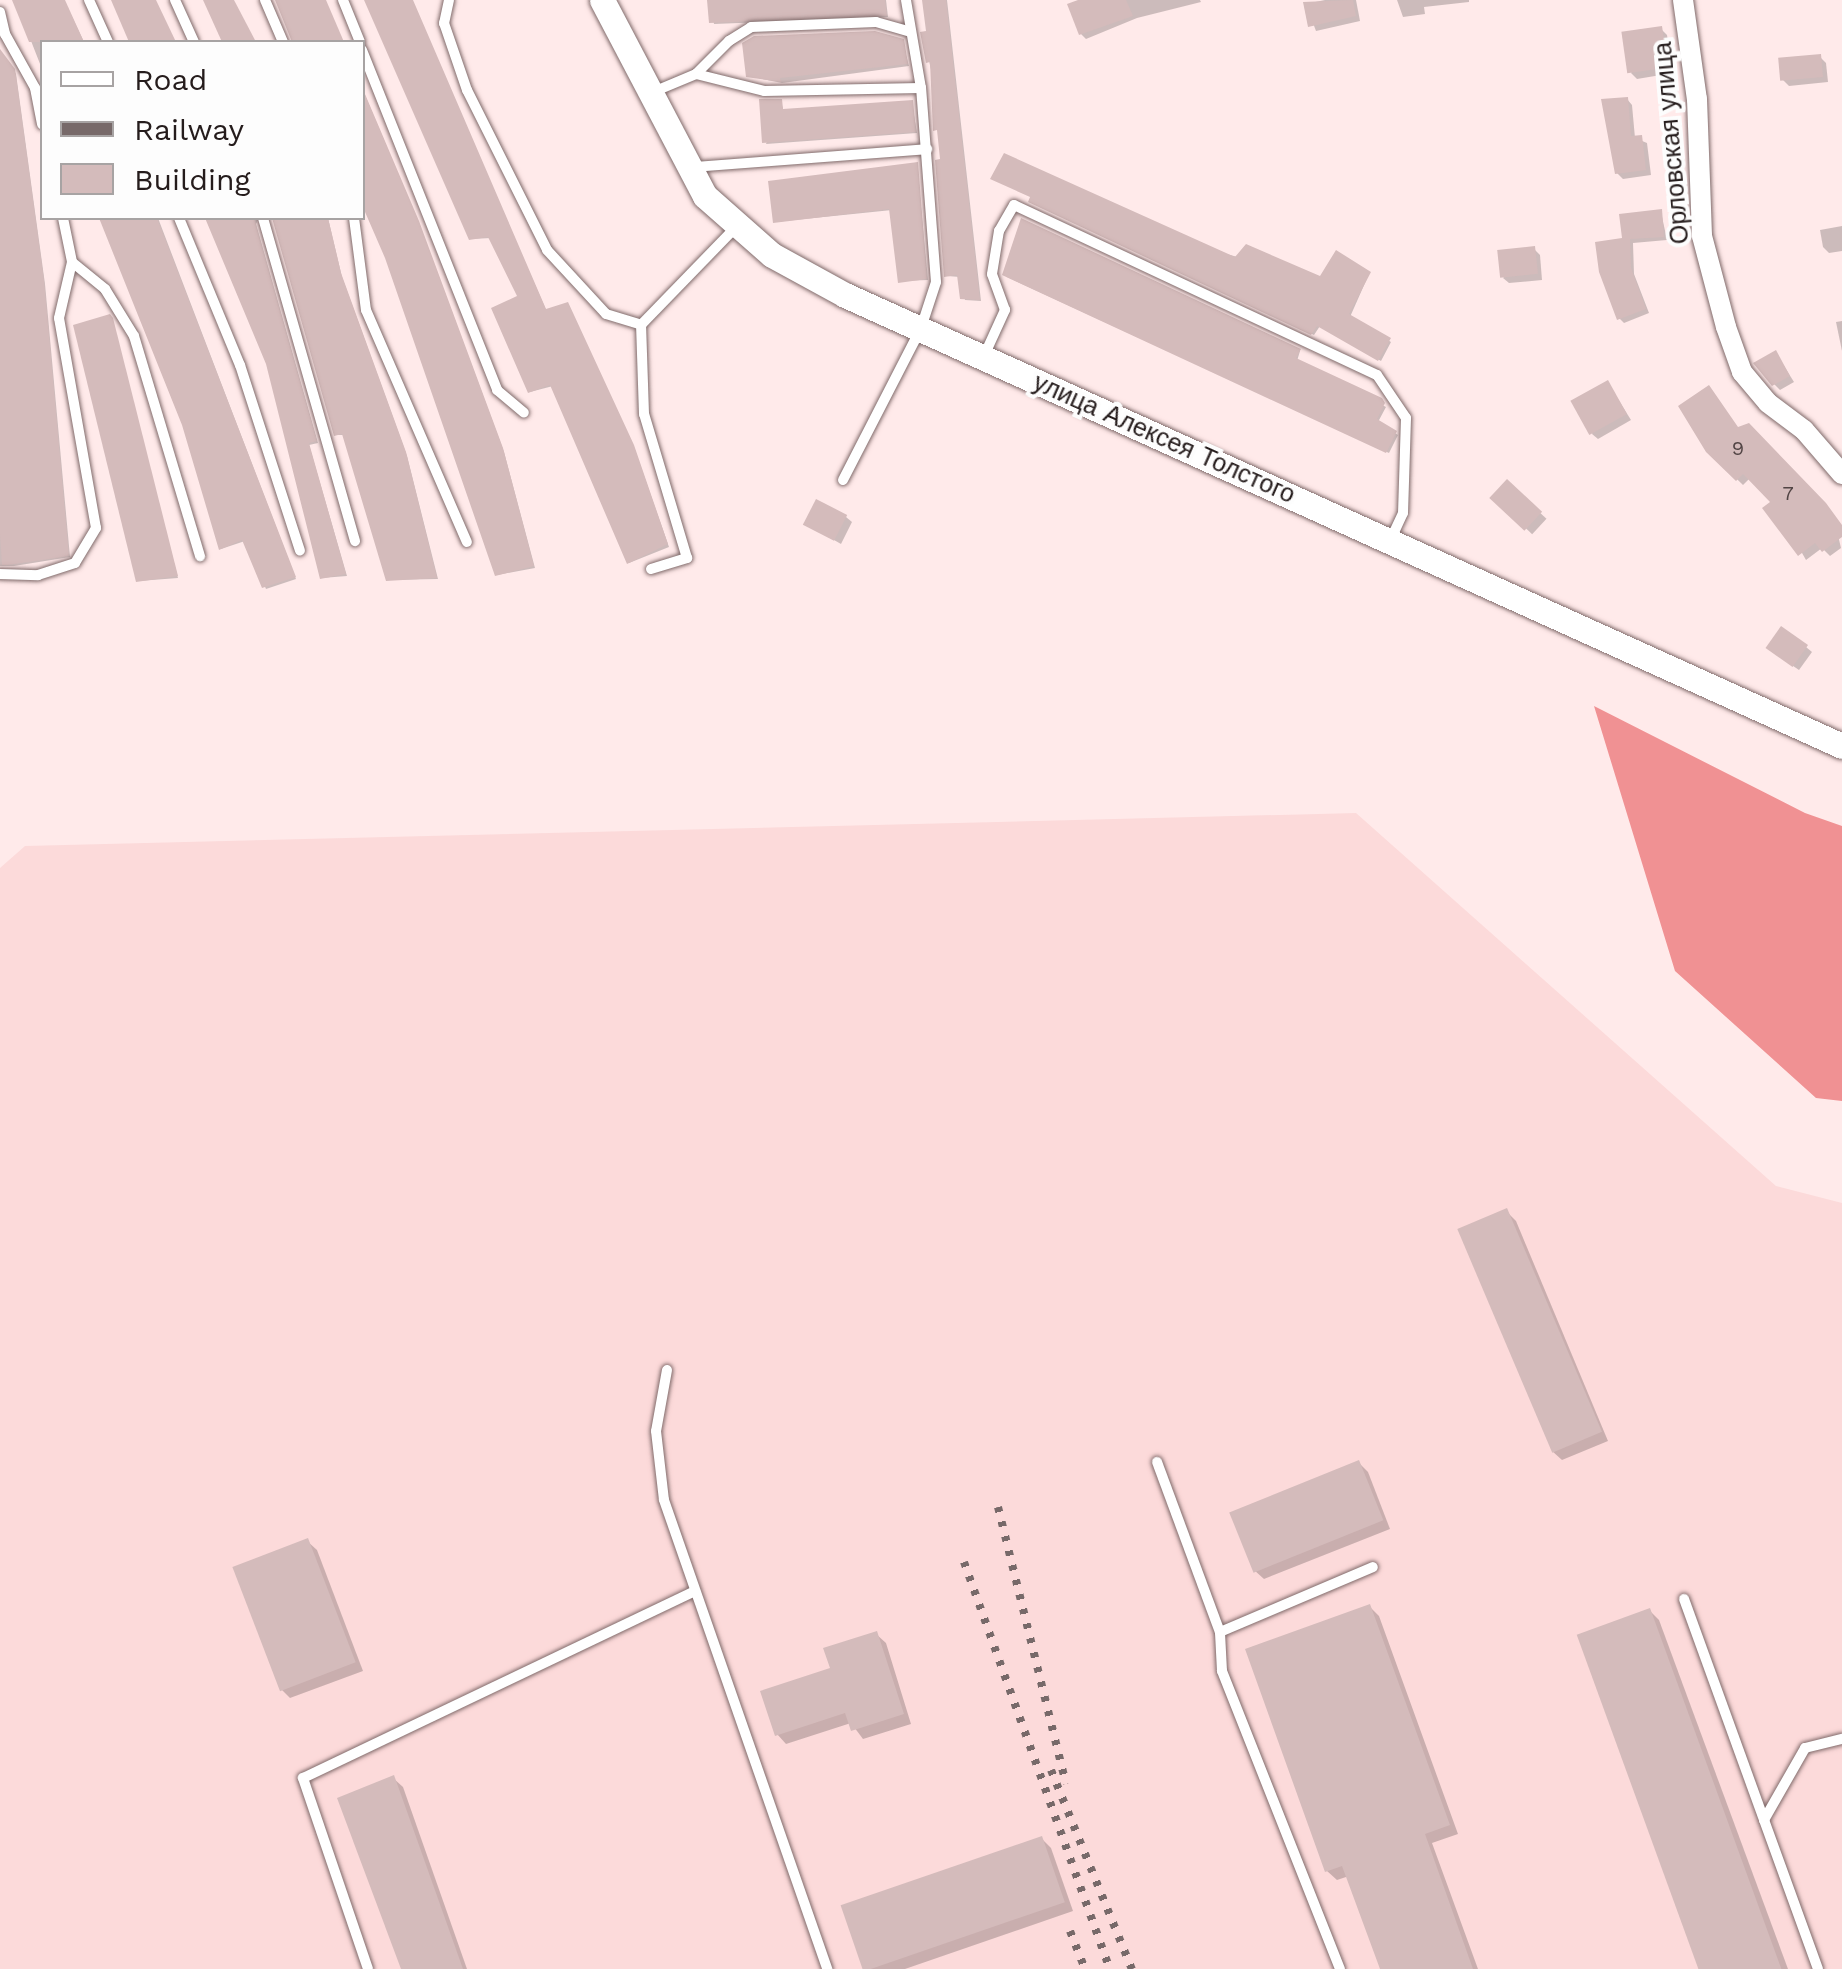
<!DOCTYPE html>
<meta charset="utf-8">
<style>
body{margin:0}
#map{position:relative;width:1842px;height:1969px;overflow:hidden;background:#ffeaea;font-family:"Work Sans",sans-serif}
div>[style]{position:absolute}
.built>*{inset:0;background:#fcdada}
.forest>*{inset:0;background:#f09193}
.shadow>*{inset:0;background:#0003;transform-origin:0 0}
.building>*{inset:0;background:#d4bbbb;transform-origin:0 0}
.roads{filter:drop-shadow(0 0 2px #806a6a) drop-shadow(0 0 2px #806a6a)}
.service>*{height:10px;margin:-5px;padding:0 5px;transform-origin:5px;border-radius:5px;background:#fff}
.minor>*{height:20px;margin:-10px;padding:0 10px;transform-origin:10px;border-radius:10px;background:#fff}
.tertiary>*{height:25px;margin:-12.5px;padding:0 12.5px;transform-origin:12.5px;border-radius:12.5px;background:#fff}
.rail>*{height:8px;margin-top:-4px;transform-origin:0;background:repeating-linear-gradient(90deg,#776969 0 5px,transparent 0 15px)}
span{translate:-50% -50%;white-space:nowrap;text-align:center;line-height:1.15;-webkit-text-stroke:8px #fdfdfd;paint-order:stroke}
.number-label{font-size:20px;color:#514444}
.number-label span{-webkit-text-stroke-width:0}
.street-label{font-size:25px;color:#251c1c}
.legend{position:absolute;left:40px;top:40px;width:325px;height:180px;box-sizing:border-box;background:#fdfdfd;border:2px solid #a7a3a3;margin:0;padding:12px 18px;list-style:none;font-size:30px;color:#251c1c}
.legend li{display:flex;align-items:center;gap:20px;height:50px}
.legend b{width:50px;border:2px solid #a7a3a3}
</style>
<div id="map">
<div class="built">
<i style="clip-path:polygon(1356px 813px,1776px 1186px,1842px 1203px,1842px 1969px,0 1969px,0 868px,25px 846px)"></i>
</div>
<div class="forest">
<i style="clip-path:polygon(1594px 706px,1805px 813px,1842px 826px,1842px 1101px,1816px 1098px,1675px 971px)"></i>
</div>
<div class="shadow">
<i style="clip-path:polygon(15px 0,64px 0,84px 42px,42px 42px,42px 69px)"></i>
<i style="clip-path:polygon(367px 0,410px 0,547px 312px,635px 450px,669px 547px,629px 563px,553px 386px,530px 392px,520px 297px,491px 238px,471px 239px)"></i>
<i style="clip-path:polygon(709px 0,886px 0,888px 17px,714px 24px)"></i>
<i style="clip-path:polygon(925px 0,947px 0,981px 301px,965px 300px,960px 277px,947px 276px,943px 162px,938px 101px,923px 34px,929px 34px)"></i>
<i style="clip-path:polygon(1085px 0,1200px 0,1201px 2px,1137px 18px,1086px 39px,1081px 34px)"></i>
<i style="clip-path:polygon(1325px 0,1356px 0,1360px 21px,1316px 31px,1306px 4px)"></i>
<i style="clip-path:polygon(1397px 0,1469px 0,1469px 2px,1424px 7px,1425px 14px,1403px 17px)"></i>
<i style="clip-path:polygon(1661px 29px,1667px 35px,1673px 73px,1637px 79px,1631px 73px)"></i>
<i style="clip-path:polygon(902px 41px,909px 66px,782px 83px,748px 76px)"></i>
<i style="clip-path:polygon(1820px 57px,1826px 63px,1828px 82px,1789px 86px,1783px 80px)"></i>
<i style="clip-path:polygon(0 61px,10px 63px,16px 74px,45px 284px,70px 557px,14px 566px,0 566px)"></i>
<i style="clip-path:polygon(362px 88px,420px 226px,504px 452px,535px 568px,497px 575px,388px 257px,362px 198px)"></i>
<i style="clip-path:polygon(1627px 99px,1632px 105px,1635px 138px,1647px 143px,1651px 175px,1623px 179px,1617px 173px,1603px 101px)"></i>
<i style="clip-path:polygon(781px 102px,784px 112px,912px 103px,917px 133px,766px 144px)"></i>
<i style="clip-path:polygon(917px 165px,928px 280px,900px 281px,892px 210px,775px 222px)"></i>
<i style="clip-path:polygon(1033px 203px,1321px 279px,1369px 274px,1350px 317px,1391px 342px,1381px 361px,1320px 326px,1314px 335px)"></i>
<i style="clip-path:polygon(1661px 212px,1667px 240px,1633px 243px,1634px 274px,1649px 313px,1624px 323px,1620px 319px,1625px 241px)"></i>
<i style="clip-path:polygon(102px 218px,158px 218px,296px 579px,266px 589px,245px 541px,221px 549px,184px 424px)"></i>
<i style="clip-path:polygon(208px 218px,259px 218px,256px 224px,318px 443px,309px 445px,347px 576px,322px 578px,268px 363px)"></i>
<i style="clip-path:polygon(275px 218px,328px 218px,342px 277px,407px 456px,438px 579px,388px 580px,345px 435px,336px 435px)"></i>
<i style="clip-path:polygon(1023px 222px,1300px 351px,1297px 361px,1386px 407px,1378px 422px,1398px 435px,1389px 453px,1007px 277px)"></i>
<i style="clip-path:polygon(1842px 226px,1842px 251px,1829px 253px,1823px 247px,1820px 230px)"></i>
<i style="clip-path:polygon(1534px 249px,1540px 255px,1542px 280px,1509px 283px,1503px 278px)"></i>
<i style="clip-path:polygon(111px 319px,178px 578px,139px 581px)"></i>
<i style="clip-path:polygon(1842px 321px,1842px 351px,1836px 322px)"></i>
<i style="clip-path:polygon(1776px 353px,1794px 382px,1780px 390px,1774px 384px)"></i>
<i style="clip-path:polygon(1608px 383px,1631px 420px,1598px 439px,1592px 434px)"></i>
<i style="clip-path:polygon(1708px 451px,1833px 514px,1841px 548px,1830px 556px,1822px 548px,1806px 560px,1773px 502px,1750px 478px,1743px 485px)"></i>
<i style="left:1507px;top:482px;width:54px;height:21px;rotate:43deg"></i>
<i style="clip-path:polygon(846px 517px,852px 522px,841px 544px,806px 524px)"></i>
<i style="clip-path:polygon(1806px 647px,1812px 652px,1799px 670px,1774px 653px)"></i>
<i style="clip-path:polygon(1506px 1211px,1516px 1221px,1608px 1441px,1562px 1460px,1552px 1451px)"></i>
<i style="clip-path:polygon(1359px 1463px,1368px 1472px,1390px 1529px,1264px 1579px,1254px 1570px)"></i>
<i style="clip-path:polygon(307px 1541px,317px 1550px,363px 1671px,290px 1698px,281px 1689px)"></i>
<i style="clip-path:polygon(1370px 1607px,1379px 1616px,1458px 1834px,1432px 1843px,1478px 1969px,1382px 1969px,1349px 1876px,1337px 1880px,1327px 1871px)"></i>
<i style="clip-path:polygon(1650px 1611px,1659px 1620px,1788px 1969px,1703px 1969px)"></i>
<i style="clip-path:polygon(876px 1634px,886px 1643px,911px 1724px,863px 1739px,851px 1723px,786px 1744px,777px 1734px,833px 1670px)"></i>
<i style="clip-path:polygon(393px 1778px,403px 1787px,467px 1969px,404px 1969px)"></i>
<i style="clip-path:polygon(1042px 1839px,1051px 1848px,1073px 1911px,905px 1969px,865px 1969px,843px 1907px)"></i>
</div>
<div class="building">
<i style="clip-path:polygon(12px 0,65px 0,84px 42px,29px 42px)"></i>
<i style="clip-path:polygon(111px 0,156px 0,176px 42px,129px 42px)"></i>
<i style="clip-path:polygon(203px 0,234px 0,256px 42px,222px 42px)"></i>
<i style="clip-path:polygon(275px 0,326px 0,344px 42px,292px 42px)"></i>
<i style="clip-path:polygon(364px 0,413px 0,546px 309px,568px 302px,634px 445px,668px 544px,627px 564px,550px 385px,528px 393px,491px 308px,517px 296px,488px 237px,469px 240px)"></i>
<i style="clip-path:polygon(707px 0,885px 0,887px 16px,709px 23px)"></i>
<i style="clip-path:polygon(922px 0,946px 0,980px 300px,960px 299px,957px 275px,944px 277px,935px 160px,940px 159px,937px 130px,933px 131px,930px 62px,926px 63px,920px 32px,926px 31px)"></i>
<i style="clip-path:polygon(1078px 0,1126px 0,1133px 16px,1079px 35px,1067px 4px)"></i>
<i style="clip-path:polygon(1353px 0,1356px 16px,1308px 27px,1303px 2px)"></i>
<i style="left:1662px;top:26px;width:42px;height:41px;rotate:82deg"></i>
<i style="clip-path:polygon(875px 31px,904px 39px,908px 64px,780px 78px,781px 82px,746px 77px,742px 43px,754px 36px)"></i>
<i style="clip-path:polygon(0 49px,15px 69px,44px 280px,69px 556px,8px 565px,2px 565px,0 534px)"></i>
<i style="left:1821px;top:54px;width:23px;height:43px;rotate:85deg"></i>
<i style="clip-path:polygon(362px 87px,419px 221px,503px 448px,534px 566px,495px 576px,385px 258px,362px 205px)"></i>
<i style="clip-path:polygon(1628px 97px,1631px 136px,1642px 135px,1646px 170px,1615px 174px,1601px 99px)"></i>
<i style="clip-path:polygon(759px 99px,782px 99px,783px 109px,913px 100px,916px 132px,762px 143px)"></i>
<i style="clip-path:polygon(1004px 153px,1235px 257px,1246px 244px,1320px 276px,1336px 250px,1371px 272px,1349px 314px,1391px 338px,1378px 361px,1317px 326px,1311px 335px,1028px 202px,1030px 197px,990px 179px)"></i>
<i style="clip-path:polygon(918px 162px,927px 279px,898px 283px,889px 209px,773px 223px,768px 181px)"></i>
<i style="clip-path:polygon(1662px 209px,1664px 237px,1630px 239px,1631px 268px,1646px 309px,1617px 320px,1599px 272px,1595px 242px,1622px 238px,1619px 214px)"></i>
<i style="clip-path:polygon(99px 218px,157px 218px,296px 577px,262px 588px,242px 540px,219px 550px,182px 425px)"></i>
<i style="clip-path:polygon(205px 218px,254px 218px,317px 441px,309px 443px,346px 574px,320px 579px,266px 364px)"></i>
<i style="clip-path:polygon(272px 218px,328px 218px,341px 273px,406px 452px,437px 578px,386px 581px,342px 434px,334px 436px)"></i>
<i style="clip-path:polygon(1021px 218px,1301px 349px,1296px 358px,1382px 398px,1385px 403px,1377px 419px,1397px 431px,1386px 453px,1002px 275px)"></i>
<i style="left:1535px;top:246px;width:28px;height:38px;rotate:84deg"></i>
<i style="clip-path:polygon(110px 314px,113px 318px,178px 576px,136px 582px,73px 325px)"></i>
<i style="clip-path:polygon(1776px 350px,1790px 376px,1772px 386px,1753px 363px)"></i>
<i style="left:1608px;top:380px;width:39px;height:43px;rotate:61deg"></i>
<i style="clip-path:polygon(1709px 385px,1738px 427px,1749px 423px,1826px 503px,1842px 525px,1842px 537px,1822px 552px,1815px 543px,1798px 556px,1762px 508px,1770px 502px,1743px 474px,1736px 481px,1706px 452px,1678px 406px)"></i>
<i style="left:1507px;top:479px;width:48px;height:26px;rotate:43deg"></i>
<i style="left:816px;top:499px;width:35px;height:29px;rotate:27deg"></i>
<i style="left:1781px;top:626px;width:33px;height:27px;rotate:35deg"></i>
<i style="left:1507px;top:1208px;width:243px;height:54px;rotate:67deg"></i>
<i style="left:1359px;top:1460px;width:65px;height:140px;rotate:68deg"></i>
<i style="left:308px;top:1538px;width:133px;height:81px;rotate:69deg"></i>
<i style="clip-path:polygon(1370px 1604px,1450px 1825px,1425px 1834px,1473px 1969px,1380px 1969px,1342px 1866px,1325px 1872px,1245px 1649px)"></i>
<i style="left:1650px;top:1608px;width:385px;height:78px;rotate:70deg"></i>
<i style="clip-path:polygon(877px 1631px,904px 1714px,851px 1731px,845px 1713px,775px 1736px,760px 1691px,830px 1668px,823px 1648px)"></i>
<i style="clip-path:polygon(394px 1775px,463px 1969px,401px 1969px,337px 1798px)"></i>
<i style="left:1042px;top:1836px;width:70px;height:213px;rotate:71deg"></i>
</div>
<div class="roads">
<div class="service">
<i style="left:89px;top:0;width:46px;rotate:65.7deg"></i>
<i style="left:175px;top:0;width:46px;rotate:65.7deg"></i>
<i style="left:265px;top:0;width:46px;rotate:66.8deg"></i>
<i style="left:343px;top:0;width:45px;rotate:68deg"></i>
<i style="left:449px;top:0;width:24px;rotate:102deg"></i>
<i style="left:444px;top:23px;width:71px;rotate:71.1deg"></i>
<i style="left:467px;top:90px;width:179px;rotate:63.4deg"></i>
<i style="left:547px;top:250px;width:87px;rotate:47.3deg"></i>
<i style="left:606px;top:314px;width:37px;rotate:17deg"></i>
<i style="left:0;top:12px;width:23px;rotate:77deg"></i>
<i style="left:5px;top:34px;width:62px;rotate:60.9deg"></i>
<i style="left:35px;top:88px;width:37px;rotate:79deg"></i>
<i style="left:362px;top:50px;width:366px;rotate:68.3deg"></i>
<i style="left:497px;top:390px;width:35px;rotate:40deg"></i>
<i style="left:696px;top:74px;width:47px;rotate:-45deg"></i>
<i style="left:729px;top:41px;width:26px;rotate:-32deg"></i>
<i style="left:751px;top:27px;width:125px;rotate:-2.3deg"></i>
<i style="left:876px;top:22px;width:36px;rotate:16deg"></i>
<i style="left:653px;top:92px;width:47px;rotate:-22.7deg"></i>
<i style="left:696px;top:74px;width:70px;rotate:14deg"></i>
<i style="left:764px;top:91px;width:157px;rotate:-1.1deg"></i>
<i style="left:694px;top:167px;width:234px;rotate:-4.4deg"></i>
<i style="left:63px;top:218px;width:45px;rotate:78.4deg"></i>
<i style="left:72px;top:262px;width:43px;rotate:39.3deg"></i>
<i style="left:105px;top:289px;width:55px;rotate:58.3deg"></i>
<i style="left:134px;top:336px;width:230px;rotate:73.3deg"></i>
<i style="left:179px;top:218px;width:159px;rotate:67.5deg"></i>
<i style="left:240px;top:365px;width:195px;rotate:72.1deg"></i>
<i style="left:263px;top:218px;width:336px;rotate:74.1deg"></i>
<i style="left:354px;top:218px;width:93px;rotate:82.6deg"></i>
<i style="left:366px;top:310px;width:253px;rotate:66.5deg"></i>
<i style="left:984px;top:356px;width:51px;rotate:-65.5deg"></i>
<i style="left:1005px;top:310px;width:38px;rotate:-110deg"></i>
<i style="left:992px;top:274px;width:44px;rotate:-80.8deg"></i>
<i style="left:999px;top:231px;width:30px;rotate:-60deg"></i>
<i style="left:1014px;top:205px;width:401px;rotate:25.1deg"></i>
<i style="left:1377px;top:375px;width:52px;rotate:56deg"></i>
<i style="left:1406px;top:418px;width:95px;rotate:91.8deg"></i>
<i style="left:1403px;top:513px;width:29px;rotate:115deg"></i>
<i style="left:843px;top:480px;width:171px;rotate:-62.8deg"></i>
<i style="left:921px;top:328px;width:48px;rotate:-71.9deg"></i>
<i style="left:936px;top:282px;width:195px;rotate:-94.4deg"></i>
<i style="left:921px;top:88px;width:89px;rotate:-99.7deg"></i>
<i style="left:651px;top:569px;width:38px;rotate:-17deg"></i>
<i style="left:687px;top:558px;width:150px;rotate:-106.6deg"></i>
<i style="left:644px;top:414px;width:89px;rotate:-91.9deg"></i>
<i style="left:641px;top:325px;width:136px;rotate:-45.9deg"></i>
<i style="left:0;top:574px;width:38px;rotate:2deg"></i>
<i style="left:38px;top:575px;width:39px;rotate:-18deg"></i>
<i style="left:75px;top:563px;width:41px;rotate:-59deg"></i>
<i style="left:96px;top:528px;width:213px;rotate:-100deg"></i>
<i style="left:59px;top:318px;width:57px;rotate:-76.9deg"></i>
<i style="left:667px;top:1370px;width:62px;rotate:100.2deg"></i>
<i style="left:656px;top:1431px;width:69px;rotate:83.4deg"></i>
<i style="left:664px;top:1500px;width:497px;rotate:70.8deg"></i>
<i style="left:1157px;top:1462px;width:181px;rotate:69.7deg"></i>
<i style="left:1684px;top:1599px;width:235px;rotate:70.1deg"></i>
<i style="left:368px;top:1969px;width:202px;rotate:-108.8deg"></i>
<i style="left:303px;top:1778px;width:434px;rotate:-25.5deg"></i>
<i style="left:1340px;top:1969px;width:321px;rotate:-111.6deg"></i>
<i style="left:1222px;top:1671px;width:39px;rotate:-93deg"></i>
<i style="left:1220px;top:1632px;width:166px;rotate:-23deg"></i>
<i style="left:1818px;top:1969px;width:158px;rotate:-109.9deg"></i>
<i style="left:1764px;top:1820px;width:83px;rotate:-60.3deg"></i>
<i style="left:1805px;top:1748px;width:38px;rotate:-14deg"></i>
</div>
<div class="minor">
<i style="left:1683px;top:0;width:100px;rotate:82deg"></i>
<i style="left:1697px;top:99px;width:137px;rotate:87.9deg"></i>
<i style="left:1702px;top:236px;width:94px;rotate:75.2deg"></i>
<i style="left:1726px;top:327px;width:48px;rotate:70.4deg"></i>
<i style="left:1742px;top:372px;width:40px;rotate:50deg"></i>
<i style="left:1768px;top:403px;width:45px;rotate:36.9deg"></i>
<i style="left:1804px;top:430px;width:58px;rotate:49.2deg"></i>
</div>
<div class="tertiary">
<i style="left:602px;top:0;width:221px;rotate:62.3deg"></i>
<i style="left:705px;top:196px;width:89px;rotate:41.4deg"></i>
<i style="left:772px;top:255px;width:83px;rotate:28.7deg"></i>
<i style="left:845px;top:295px;width:1094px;rotate:24.34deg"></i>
</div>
</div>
<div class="rail">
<i style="left:998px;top:1507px;width:285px;rotate:76.2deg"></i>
<i style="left:964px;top:1562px;width:432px;rotate:70.3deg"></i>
<i style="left:1051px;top:1770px;width:215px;rotate:67.9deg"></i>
<i style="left:1070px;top:1931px;width:41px;rotate:68.5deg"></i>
</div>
<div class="number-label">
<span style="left:1738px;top:448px">9</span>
<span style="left:1788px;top:493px">7</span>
</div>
<div class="street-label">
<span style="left:1672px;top:143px;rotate:-95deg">Орловская улица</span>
<span style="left:1164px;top:439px;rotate:24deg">улица Алексея Толстого</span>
</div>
<ul class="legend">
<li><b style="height:12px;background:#fff"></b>Road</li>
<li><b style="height:12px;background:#776969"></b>Railway</li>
<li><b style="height:28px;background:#d4bbbb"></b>Building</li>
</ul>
</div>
